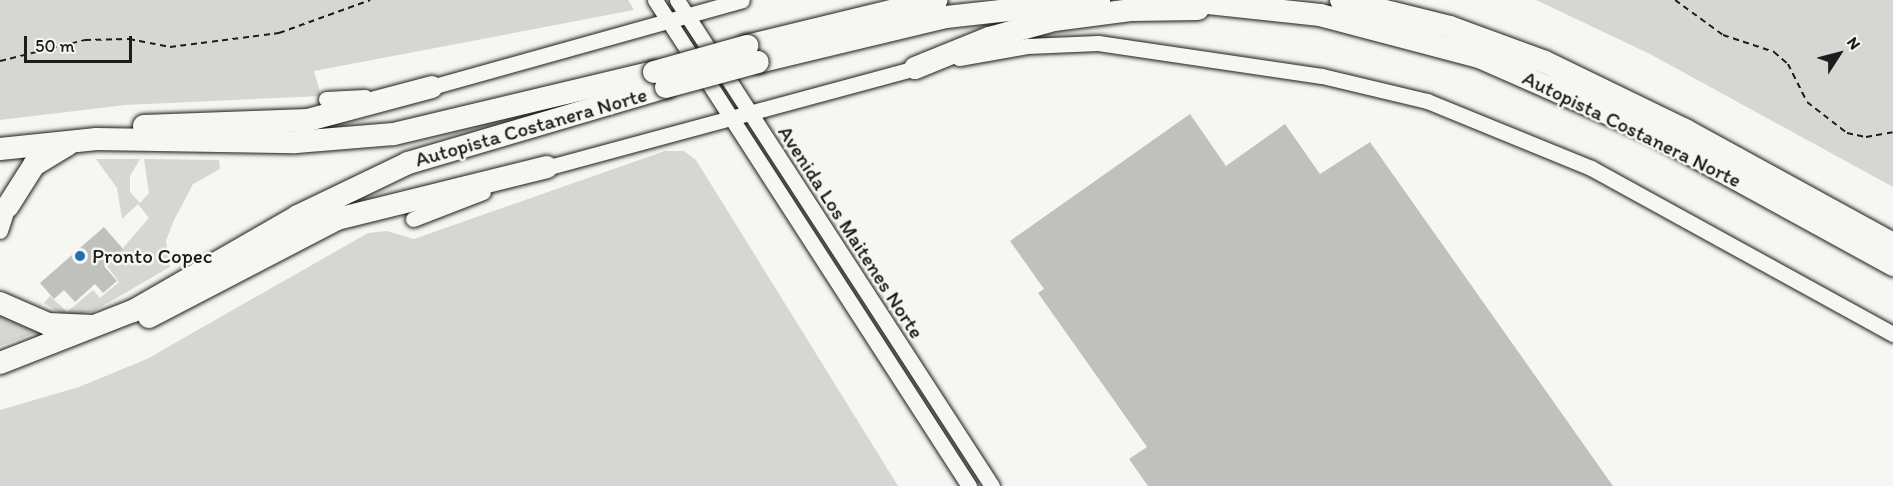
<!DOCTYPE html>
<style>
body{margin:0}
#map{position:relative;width:1893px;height:486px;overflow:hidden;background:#f6f6f2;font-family:Itim,sans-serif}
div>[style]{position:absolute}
.green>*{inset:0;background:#d6d6d2}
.building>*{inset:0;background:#c0c0bd}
.path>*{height:2px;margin-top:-1px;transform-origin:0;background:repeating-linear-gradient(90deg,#1c1c1c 0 6px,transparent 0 10.5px)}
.roads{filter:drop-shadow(0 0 2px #1c1c1c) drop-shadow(0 0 2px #1c1c1c)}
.minor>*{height:15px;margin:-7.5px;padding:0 7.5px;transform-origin:7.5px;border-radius:7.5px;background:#f6f6f2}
.highway>*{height:22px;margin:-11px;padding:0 11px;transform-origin:11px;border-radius:11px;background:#f6f6f2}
.bridges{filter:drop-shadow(0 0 2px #1c1c1c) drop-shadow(0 0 2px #1c1c1c)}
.highway-bridge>*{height:22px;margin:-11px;padding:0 11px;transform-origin:11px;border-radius:11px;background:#f6f6f2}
.dots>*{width:16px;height:16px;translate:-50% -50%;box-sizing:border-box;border:3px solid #f6f6f2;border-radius:50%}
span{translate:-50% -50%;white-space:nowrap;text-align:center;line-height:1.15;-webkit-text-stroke:5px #f6f6f2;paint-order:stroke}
.street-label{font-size:21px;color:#1c1c1c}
.poi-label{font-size:21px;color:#1c1c1c}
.left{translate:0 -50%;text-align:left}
.north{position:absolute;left:1809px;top:24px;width:60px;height:60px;-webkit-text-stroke:4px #f6f6f2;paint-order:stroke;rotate:54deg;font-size:16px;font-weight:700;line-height:24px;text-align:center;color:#1c1c1c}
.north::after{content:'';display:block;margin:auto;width:21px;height:27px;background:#1c1c1c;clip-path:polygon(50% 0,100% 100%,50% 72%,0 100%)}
.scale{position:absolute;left:24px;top:36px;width:108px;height:27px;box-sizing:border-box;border:3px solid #1c1c1c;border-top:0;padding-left:8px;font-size:18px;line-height:21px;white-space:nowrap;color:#1c1c1c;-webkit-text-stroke:4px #f6f6f2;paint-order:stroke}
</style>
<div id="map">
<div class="green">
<i style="clip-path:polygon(0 0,628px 0,634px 10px,314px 71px,321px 96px,125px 105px,0 120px)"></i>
<i style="clip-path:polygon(1536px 0,1893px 0,1893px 187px,1650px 54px)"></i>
<i style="clip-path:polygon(665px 151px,684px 151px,696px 160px,898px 486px,0 486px,0 410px,79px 387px,147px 359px,368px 233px,387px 231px,414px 239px)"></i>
<i style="clip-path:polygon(96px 159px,140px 159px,130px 176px,130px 192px,140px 203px,149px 193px,144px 159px,219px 160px,220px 169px,193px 184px,174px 220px,166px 241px,170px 267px,94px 311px,66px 317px,44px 303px,50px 296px,67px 312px,93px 290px,100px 298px,119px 282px,107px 266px,149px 218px,138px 204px,122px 219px,117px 188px)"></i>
<i style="clip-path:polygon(0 313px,3px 314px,38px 332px,0 346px)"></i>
</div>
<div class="building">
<i style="clip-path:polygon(1190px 114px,1226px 166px,1285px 124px,1320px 174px,1370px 142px,1613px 486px,1148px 486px,1129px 459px,1147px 447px,1038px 293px,1044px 289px,1010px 241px)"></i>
<i style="clip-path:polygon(104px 227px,123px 249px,104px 266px,117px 281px,103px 293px,95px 284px,75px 302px,64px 290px,54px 299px,40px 283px)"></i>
</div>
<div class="path">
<i style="left:1675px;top:0;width:59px;rotate:36.1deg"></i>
<i style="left:1723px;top:35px;width:54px;rotate:18.4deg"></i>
<i style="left:1774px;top:52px;width:18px;rotate:41deg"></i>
<i style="left:1788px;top:64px;width:42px;rotate:63.4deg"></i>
<i style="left:1807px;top:102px;width:51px;rotate:37.8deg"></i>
<i style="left:1847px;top:133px;width:19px;rotate:12deg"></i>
<i style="left:1866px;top:137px;width:27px;rotate:-10deg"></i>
<i style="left:0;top:61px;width:88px;rotate:-13.9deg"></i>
<i style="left:85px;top:40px;width:44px;rotate:-1.3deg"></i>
<i style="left:129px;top:39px;width:42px;rotate:11deg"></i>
<i style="left:170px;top:47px;width:110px;rotate:-7.3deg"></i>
<i style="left:279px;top:33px;width:97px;rotate:-19.9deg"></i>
</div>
<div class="roads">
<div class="minor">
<i style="left:655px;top:0;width:579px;rotate:57.13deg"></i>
<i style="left:677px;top:0;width:579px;rotate:57.05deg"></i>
<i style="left:959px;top:58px;width:69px;rotate:-10deg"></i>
<i style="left:1027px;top:46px;width:71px;rotate:-2.4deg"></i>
<i style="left:1098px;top:43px;width:226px;rotate:8.4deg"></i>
<i style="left:1322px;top:76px;width:108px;rotate:13.4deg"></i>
<i style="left:1427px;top:101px;width:177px;rotate:22.2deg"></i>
<i style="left:1591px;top:168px;width:345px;rotate:28.8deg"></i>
<i style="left:424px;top:89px;width:330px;rotate:-15.6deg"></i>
<i style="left:326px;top:99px;width:39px;rotate:-3deg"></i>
<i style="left:538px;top:170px;width:400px;rotate:-15.1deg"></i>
<i style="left:0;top:207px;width:8px;rotate:-7deg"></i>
<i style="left:8px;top:206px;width:26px;rotate:108deg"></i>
<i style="left:413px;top:219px;width:75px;rotate:-21.1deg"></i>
</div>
<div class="highway">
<i style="left:1180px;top:0;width:141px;rotate:6.1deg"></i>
<i style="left:1320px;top:15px;width:164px;rotate:14.8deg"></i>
<i style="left:1479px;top:57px;width:191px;rotate:23.7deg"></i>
<i style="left:1654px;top:134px;width:273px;rotate:28.7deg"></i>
<i style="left:1341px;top:0;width:112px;rotate:13.9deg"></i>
<i style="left:1450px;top:27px;width:101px;rotate:20.2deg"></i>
<i style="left:1545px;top:62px;width:156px;rotate:25.9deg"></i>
<i style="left:1685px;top:130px;width:237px;rotate:28.7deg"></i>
<i style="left:747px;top:46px;width:195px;rotate:-13.7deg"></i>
<i style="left:758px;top:62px;width:193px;rotate:-13.5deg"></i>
<i style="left:946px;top:17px;width:154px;rotate:-6.3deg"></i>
<i style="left:915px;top:68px;width:80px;rotate:-22.1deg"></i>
<i style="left:989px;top:38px;width:67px;rotate:-15.5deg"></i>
<i style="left:1054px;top:20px;width:79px;rotate:-7.3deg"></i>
<i style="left:1132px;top:10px;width:66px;rotate:-0.9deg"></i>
<i style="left:144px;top:126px;width:164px;rotate:-2.1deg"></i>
<i style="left:308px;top:120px;width:128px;rotate:-14.9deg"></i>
<i style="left:0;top:149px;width:97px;rotate:-5.9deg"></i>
<i style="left:96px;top:139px;width:200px;rotate:0.9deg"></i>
<i style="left:296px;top:142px;width:98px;rotate:-4.7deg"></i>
<i style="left:394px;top:134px;width:267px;rotate:-13.4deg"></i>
<i style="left:8px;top:206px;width:49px;rotate:-57.6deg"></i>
<i style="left:34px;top:165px;width:39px;rotate:-31deg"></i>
<i style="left:0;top:303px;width:52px;rotate:23.6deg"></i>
<i style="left:48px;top:324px;width:45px;rotate:2.5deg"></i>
<i style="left:149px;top:317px;width:212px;rotate:-27.5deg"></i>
<i style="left:337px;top:219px;width:216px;rotate:-13.9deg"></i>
<i style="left:0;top:363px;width:143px;rotate:-21.4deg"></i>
<i style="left:133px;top:311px;width:190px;rotate:-29.9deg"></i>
<i style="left:298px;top:216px;width:122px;rotate:-25.7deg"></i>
<i style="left:408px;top:163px;width:269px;rotate:-16.4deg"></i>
</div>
</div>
<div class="bridges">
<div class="highway-bridge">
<i style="left:654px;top:72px;width:97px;rotate:-15.6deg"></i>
<i style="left:666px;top:87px;width:95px;rotate:-15.2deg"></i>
</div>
</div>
<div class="dots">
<i style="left:80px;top:256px;background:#1f6fb2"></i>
</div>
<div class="street-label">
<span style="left:531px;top:127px;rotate:-16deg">Autopista Costanera Norte</span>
<span style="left:1632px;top:129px;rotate:26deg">Autopista Costanera Norte</span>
<span style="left:851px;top:232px;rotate:57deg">Avenida Los Maitenes Norte</span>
</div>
<div class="poi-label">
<span class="left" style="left:92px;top:256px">Pronto Copec</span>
</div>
<div class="north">N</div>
<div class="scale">50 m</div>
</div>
